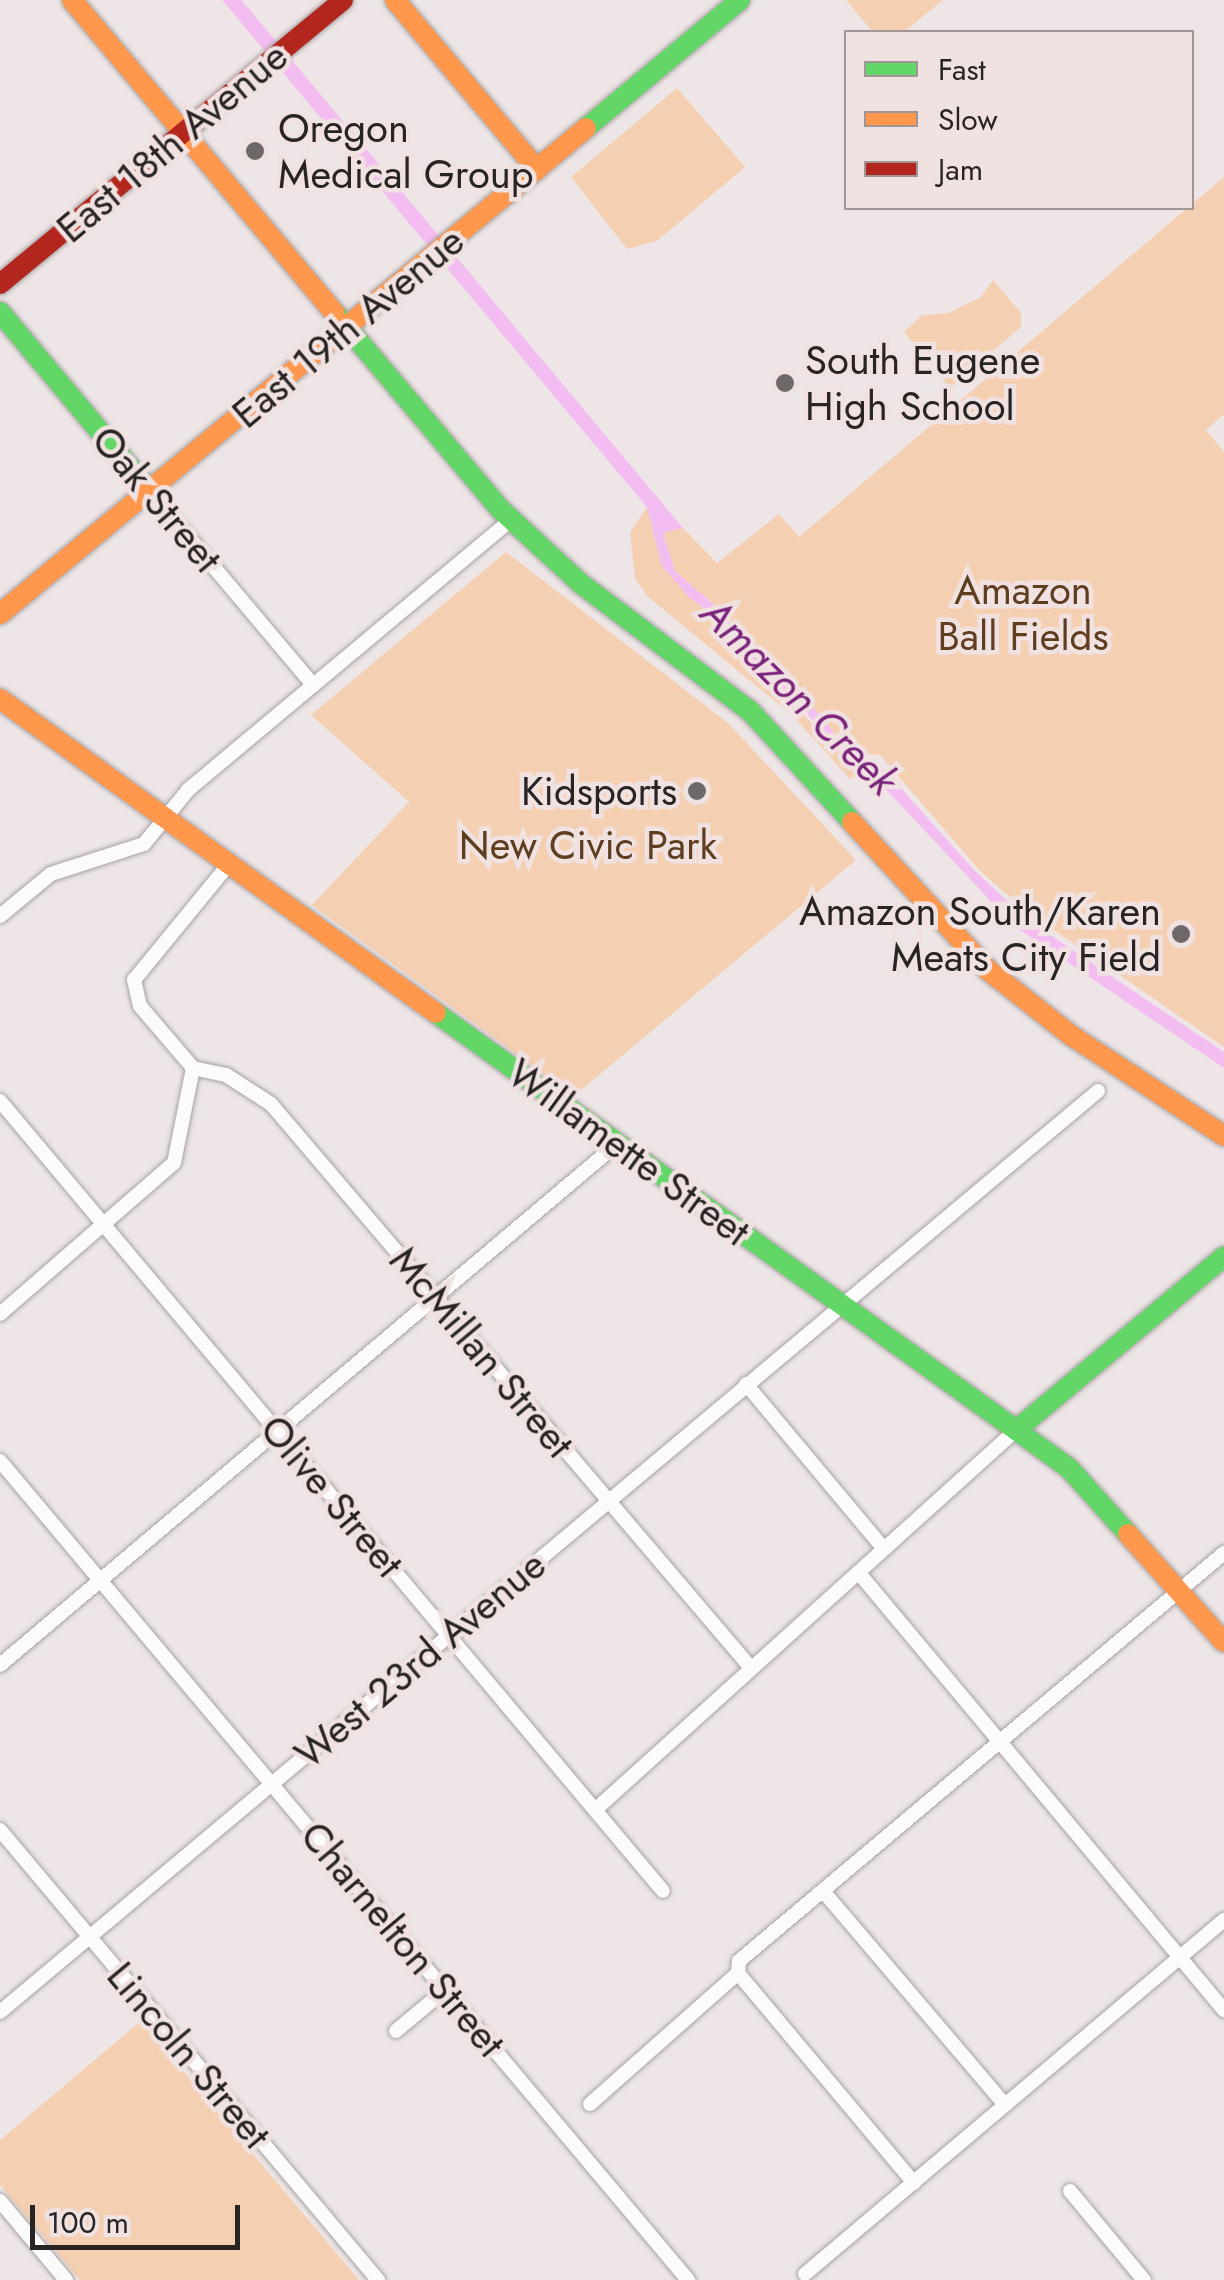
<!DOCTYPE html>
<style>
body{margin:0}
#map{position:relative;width:1224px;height:2280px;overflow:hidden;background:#eee6e6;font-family:Jost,sans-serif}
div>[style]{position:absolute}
.green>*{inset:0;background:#f5cfb2}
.water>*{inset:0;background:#f4bdf1}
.roads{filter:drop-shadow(0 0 2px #a8a2a2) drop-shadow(0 0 2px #a8a2a2)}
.street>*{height:14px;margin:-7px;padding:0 7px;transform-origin:7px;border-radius:7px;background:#fcfbfb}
.fast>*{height:20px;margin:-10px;padding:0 10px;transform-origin:10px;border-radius:10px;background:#63d668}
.slow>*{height:20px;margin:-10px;padding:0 10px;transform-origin:10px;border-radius:10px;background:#ff974d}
.jam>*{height:20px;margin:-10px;padding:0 10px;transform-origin:10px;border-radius:10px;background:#b3261e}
.dots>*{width:28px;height:28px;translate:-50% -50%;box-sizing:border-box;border:5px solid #f1e2e2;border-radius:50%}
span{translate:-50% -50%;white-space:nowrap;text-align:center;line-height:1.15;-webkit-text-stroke:9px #f1e2e2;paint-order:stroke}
.poi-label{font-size:40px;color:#292424}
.left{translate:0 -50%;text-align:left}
.right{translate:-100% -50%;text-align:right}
.street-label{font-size:40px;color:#292424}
.park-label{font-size:40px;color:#5f3e20}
.water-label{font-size:42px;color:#7a237b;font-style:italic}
.legend{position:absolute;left:844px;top:30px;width:350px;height:180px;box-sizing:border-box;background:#f1e2e2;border:2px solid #a19696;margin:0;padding:12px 18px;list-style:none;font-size:30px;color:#292424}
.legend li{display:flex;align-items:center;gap:20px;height:50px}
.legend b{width:50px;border:2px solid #a19696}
.scale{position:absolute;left:30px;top:2205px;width:210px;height:45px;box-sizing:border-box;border:5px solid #292424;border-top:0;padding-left:12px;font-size:30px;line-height:35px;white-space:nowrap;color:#292424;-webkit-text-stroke:8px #f1e2e2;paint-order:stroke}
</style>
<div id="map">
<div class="green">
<i style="clip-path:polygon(846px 0,943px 0,904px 32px,873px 32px)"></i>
<i style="clip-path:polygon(677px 88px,745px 167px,657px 241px,627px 249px,571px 177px)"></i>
<i style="clip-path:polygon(1224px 177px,1224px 414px,1206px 430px,1224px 452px,1224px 1047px,1025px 910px,981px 872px,880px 755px,851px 753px,808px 702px,768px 672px,722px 612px,675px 571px,663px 532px,683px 528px,717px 563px,779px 514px,799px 537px)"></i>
<i style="clip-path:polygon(993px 280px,1021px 313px,1021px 327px,950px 388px,904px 332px,922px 315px,948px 313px,981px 297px)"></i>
<i style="clip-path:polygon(647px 507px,662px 566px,841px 754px,865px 767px,850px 779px,793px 716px,647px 596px,635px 578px,630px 532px)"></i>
<i style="clip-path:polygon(506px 552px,728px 723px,856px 860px,574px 1096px,312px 905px,409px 802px,311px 715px)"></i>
<i style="clip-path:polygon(141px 2021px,359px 2280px,80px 2280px,0 2185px,0 2140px)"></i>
</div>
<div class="water">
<i style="clip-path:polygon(222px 0,241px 0,250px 10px,683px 528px,663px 533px,675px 571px,722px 612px,768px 672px,808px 702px,851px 753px,875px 759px,974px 870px,1028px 920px,1224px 1052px,1224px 1068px,1014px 926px,865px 767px,841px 754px,796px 700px,747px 658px,719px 620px,688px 596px,662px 566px,647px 507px)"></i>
</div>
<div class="roads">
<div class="street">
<i style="left:149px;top:490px;width:255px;rotate:49.9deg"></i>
<i style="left:0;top:916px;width:66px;rotate:-39.5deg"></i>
<i style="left:51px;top:874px;width:98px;rotate:-17.9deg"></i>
<i style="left:144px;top:844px;width:70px;rotate:-50.8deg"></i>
<i style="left:188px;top:790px;width:421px;rotate:-39.9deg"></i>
<i style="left:193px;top:1068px;width:34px;rotate:12deg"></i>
<i style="left:226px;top:1075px;width:54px;rotate:32.8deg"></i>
<i style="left:271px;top:1104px;width:741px;rotate:49.6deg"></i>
<i style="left:0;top:1101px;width:1031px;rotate:50deg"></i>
<i style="left:0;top:1314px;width:230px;rotate:-41deg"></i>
<i style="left:174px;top:1163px;width:97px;rotate:-78.7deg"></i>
<i style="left:193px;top:1068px;width:82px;rotate:-130.5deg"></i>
<i style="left:140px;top:1006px;width:27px;rotate:-103deg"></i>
<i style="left:134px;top:980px;width:149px;rotate:-50.7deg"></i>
<i style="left:746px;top:1384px;width:215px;rotate:50.1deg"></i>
<i style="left:0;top:1461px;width:1070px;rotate:49.97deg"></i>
<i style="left:858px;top:1572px;width:571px;rotate:50.12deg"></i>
<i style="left:0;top:1665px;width:808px;rotate:-40.18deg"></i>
<i style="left:595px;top:1810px;width:567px;rotate:-42.07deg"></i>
<i style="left:0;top:1830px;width:588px;rotate:49.97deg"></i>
<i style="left:823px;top:1891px;width:281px;rotate:49.6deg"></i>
<i style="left:0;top:2012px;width:1433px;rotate:-39.99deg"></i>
<i style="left:396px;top:2031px;width:64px;rotate:-39.9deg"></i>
<i style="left:590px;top:2104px;width:198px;rotate:-41.5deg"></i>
<i style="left:914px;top:2183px;width:274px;rotate:-130deg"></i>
<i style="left:738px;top:1973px;width:12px;rotate:-85deg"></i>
<i style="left:739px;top:1961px;width:634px;rotate:-40.07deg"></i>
<i style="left:1070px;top:2191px;width:116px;rotate:50.3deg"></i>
<i style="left:0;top:2201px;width:103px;rotate:50.1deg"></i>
<i style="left:805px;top:2274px;width:549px;rotate:-40.19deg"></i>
</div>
<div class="fast">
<i style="left:586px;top:128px;width:200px;rotate:-39.7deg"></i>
<i style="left:0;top:312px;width:232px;rotate:50.1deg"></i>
<i style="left:335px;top:313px;width:258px;rotate:49.9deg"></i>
<i style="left:501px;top:510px;width:108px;rotate:42.7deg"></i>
<i style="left:580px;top:583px;width:214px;rotate:37deg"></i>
<i style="left:751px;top:712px;width:149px;rotate:47.4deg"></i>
<i style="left:436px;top:1013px;width:780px;rotate:35.71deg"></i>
<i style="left:1069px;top:1468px;width:89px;rotate:48.2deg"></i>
<i style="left:1016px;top:1430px;width:271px;rotate:-39.8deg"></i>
</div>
<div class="slow">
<i style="left:72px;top:0;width:409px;rotate:50deg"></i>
<i style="left:395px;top:0;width:221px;rotate:50deg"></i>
<i style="left:0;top:614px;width:761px;rotate:-39.67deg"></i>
<i style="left:0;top:699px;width:537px;rotate:35.76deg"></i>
<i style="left:852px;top:822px;width:201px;rotate:47.4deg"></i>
<i style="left:988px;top:970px;width:107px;rotate:38.2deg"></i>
<i style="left:1072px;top:1036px;width:182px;rotate:33.3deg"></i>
<i style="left:1128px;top:1534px;width:144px;rotate:48.4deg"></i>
</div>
<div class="jam">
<i style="left:0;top:284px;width:445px;rotate:-39.6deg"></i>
</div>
</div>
<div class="dots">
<i style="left:255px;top:151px;background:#6e6868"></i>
<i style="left:785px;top:383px;background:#6e6868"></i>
<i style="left:697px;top:791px;background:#6e6868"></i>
<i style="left:1181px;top:934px;background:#6e6868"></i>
</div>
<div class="poi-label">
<span class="left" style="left:278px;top:151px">Oregon<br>Medical Group</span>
<span class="left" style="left:805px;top:383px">South Eugene<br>High School</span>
<span class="right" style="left:677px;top:791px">Kidsports</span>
<span class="right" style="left:1161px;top:934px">Amazon South/Karen<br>Meats City Field</span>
</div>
<div class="street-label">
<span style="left:172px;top:142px;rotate:-40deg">East 18th Avenue</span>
<span style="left:348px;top:327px;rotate:-40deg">East 19th Avenue</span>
<span style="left:157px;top:499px;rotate:50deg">Oak Street</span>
<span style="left:629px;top:1152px;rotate:36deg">Willamette Street</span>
<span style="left:482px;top:1352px;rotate:50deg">McMillan Street</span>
<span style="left:332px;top:1496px;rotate:50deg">Olive Street</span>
<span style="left:420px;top:1659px;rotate:-40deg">West 23rd Avenue</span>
<span style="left:403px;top:1939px;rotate:50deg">Charnelton Street</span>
<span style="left:189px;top:2055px;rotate:50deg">Lincoln Street</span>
</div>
<div class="park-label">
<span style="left:1023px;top:613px">Amazon<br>Ball Fields</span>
<span style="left:588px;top:845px">New Civic Park</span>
</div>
<div class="water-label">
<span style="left:799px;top:697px;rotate:45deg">Amazon Creek</span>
</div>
<ul class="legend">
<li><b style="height:12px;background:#63d668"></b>Fast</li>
<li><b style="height:12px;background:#ff974d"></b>Slow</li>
<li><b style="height:12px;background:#b3261e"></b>Jam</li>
</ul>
<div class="scale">100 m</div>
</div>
